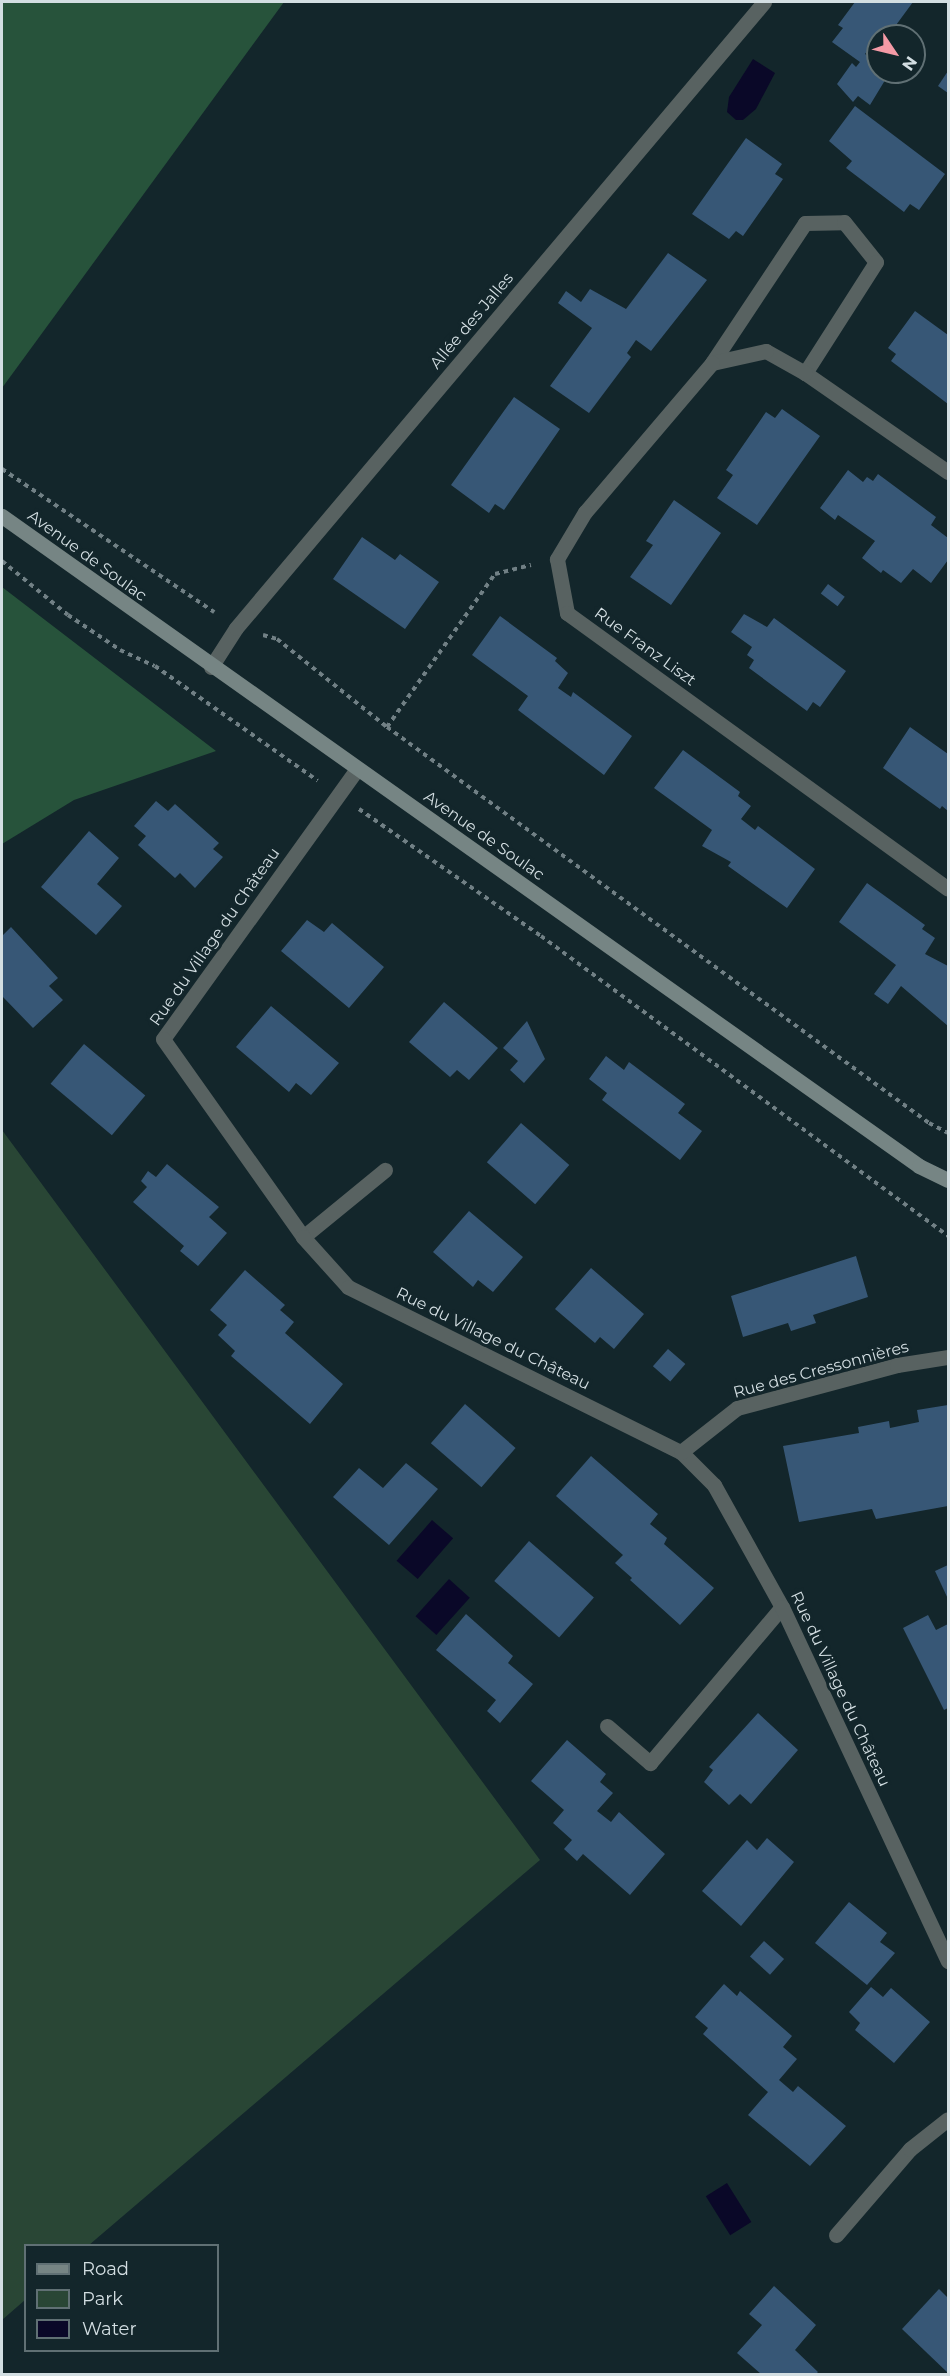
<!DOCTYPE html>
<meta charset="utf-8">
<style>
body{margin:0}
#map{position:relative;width:950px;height:2376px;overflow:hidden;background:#13262b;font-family:Montserrat,sans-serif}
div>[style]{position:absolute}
.green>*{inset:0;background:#294635}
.forest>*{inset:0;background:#27533b}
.water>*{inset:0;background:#0a0828;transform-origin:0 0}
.building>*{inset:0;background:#375776;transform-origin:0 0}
.path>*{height:4px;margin-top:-2px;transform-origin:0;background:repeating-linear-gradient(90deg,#718085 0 4.5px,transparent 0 9px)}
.lane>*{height:15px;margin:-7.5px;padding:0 7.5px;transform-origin:7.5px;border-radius:7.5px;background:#586261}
.street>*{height:15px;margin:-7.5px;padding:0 7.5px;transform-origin:7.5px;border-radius:7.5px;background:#586261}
.secondary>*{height:15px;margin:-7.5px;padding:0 7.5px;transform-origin:7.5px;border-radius:7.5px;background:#768584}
span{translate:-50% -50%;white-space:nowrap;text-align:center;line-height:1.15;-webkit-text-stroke:6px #13262b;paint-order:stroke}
.street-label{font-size:16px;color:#d3dee2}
.frame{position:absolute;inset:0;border:3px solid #d3dee2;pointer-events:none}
.legend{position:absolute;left:24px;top:2244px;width:195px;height:108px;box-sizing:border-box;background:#13262b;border:2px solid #607074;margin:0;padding:8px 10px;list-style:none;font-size:18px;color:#d3dee2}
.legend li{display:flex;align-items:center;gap:12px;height:30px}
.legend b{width:30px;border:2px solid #607074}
.north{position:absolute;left:866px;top:24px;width:60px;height:60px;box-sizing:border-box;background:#13262b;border:2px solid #607074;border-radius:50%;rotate:125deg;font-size:16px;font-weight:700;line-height:24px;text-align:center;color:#d3dee2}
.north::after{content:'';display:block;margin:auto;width:21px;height:27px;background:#f49aa6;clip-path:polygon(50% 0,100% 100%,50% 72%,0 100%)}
</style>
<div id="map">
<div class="green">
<i style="clip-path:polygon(2px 1130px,540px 1860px,89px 2245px,26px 2246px,25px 2300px,2px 2320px)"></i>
</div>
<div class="forest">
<i style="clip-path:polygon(2px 2px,284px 2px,2px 388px)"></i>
<i style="clip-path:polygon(2px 587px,216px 751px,74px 800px,2px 844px)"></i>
</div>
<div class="water">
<i style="clip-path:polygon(753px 59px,775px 73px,756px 109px,743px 120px,736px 120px,727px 112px,729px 97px)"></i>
<i style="left:432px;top:1520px;width:28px;height:54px;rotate:41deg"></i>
<i style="left:449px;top:1579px;width:28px;height:50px;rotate:42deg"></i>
<i style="left:727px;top:2183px;width:46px;height:25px;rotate:58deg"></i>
</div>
<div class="building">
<i style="clip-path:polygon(855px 2px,913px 2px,888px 36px,878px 36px,877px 52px,870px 47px,865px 54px,878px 63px,878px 72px,890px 72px,870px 105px,858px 96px,853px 102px,837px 84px,852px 63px,856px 67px,860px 62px,832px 42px,843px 28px,838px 25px)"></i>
<i style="clip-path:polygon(948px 71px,948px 93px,938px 86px)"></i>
<i style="clip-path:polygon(855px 106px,945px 174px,919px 210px,910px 204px,904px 212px,846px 168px,852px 161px,829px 141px)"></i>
<i style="clip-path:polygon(746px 138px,782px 164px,775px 174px,783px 179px,743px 236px,736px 231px,729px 239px,692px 214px)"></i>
<i style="clip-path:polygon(668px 253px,707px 280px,651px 351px,636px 340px,627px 353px,631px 357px,589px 413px,550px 386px,592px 328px,558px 303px,566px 291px,581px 302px,590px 289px,626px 309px)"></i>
<i style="clip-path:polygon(915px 311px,948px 335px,948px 404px,891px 361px,896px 354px,888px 348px)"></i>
<i style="clip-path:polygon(514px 397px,560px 429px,504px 510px,495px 504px,489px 513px,451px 485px)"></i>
<i style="clip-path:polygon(782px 409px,820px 436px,757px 525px,717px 498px,733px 475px,726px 470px,766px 412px,775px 418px)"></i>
<i style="clip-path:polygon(848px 470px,863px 482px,867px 477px,873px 481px,878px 474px,936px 517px,931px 525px,948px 538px,948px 560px,931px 583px,913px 569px,901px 583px,883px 570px,881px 573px,862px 558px,875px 541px,838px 515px,835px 520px,820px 508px)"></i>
<i style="clip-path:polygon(674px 500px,721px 533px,671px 605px,630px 577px,653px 545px,646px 541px)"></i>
<i style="clip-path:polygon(362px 537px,395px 560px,400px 554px,439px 582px,405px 629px,333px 579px)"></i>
<i style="left:828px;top:584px;width:21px;height:12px;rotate:37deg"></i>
<i style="clip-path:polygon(744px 614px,767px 627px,774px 618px,846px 671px,820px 707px,813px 702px,807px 711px,749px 668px,754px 660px,747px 655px,752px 647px,731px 632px)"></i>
<i style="clip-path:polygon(500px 616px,557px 658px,555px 661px,568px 673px,558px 688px,571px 697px,573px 692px,632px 736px,604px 775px,518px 710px,528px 696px,472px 655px)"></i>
<i style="clip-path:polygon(910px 727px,948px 754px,948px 811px,942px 806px,940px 809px,883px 768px)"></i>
<i style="clip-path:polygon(683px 750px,740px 792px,738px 796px,751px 806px,741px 819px,755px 830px,758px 826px,815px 869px,787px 908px,728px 866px,731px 862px,702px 846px,712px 830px,654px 788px)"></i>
<i style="clip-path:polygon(156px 801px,168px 811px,175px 804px,219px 843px,213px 849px,223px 857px,195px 888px,180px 873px,175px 878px,138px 845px,146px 836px,134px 826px)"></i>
<i style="clip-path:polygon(89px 831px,119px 858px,97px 884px,122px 906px,96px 935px,41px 887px)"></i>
<i style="clip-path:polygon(867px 883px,925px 925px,922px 929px,935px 938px,925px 954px,948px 966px,948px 1026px,901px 986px,888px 1004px,874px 994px,896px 965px,839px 922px)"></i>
<i style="clip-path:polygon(307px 920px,324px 932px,332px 923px,384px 967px,349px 1008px,281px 951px)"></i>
<i style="clip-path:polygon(11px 927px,58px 978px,49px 986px,63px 1000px,33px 1028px,2px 996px,2px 936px)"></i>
<i style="clip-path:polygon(444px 1002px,498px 1048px,469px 1080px,457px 1070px,450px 1077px,409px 1042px)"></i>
<i style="clip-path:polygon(271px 1006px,339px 1063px,311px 1095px,296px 1083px,289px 1092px,236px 1047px)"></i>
<i style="clip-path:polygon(527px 1021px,545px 1059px,524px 1083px,510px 1070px,518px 1061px,503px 1048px)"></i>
<i style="left:84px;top:1044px;width:80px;height:52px;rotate:40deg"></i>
<i style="clip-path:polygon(606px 1056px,624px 1070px,629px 1062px,685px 1104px,678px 1113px,702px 1131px,680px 1160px,602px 1100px,607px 1093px,589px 1079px)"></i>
<i style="left:521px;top:1123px;width:64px;height:52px;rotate:41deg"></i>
<i style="clip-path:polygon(167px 1164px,219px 1207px,209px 1217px,227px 1233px,198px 1266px,180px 1251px,184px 1246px,133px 1202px,147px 1187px,141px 1181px,148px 1171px,156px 1177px)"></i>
<i style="clip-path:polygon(469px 1211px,523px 1257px,493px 1292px,478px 1280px,473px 1287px,433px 1252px)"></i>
<i style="clip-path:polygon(856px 1256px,868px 1297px,813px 1315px,816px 1323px,791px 1331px,788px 1323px,743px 1337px,731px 1296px)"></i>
<i style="clip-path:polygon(591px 1268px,644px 1314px,614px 1349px,600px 1337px,595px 1343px,555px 1309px)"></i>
<i style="clip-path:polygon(245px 1270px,285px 1305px,280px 1310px,294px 1322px,285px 1333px,343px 1384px,310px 1424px,231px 1356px,235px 1351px,218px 1335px,227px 1325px,210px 1310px)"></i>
<i style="left:668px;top:1349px;width:23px;height:23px;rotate:41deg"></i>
<i style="left:465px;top:1404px;width:67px;height:52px;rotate:41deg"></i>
<i style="clip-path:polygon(948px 1405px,948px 1506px,876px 1519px,872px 1509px,799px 1522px,783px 1446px,859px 1433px,858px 1427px,889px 1421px,890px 1428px,919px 1422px,917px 1410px)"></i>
<i style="clip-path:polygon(591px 1456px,658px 1514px,650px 1524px,667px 1538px,664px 1544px,714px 1588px,680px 1625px,630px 1580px,632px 1578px,615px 1563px,623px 1555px,556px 1496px)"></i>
<i style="clip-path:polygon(406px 1463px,438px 1489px,389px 1545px,333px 1497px,359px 1468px,383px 1488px)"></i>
<i style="left:529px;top:1541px;width:86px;height:53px;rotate:41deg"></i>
<i style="clip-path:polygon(948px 1565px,948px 1599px,935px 1571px)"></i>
<i style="clip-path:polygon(466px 1614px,513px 1656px,508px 1663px,533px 1684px,500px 1723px,487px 1711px,496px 1700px,436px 1650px)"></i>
<i style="clip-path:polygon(928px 1615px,936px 1630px,948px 1624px,948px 1708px,944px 1710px,903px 1628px)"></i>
<i style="clip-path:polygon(758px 1713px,798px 1750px,751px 1804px,740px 1794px,729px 1805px,704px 1782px,713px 1770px,709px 1767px)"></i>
<i style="clip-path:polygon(567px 1740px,606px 1774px,600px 1782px,613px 1793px,597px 1811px,611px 1822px,619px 1812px,665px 1854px,630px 1895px,583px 1854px,577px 1861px,564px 1849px,572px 1840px,553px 1823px,564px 1810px,531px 1781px)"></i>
<i style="clip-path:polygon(767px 1838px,794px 1862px,741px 1926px,702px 1891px,747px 1840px,757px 1850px)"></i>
<i style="clip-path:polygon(849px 1902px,887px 1933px,880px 1942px,895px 1953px,867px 1985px,815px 1943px)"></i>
<i style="left:764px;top:1941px;width:27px;height:21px;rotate:42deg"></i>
<i style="clip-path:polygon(724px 1984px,737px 1996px,740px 1991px,792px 2036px,783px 2047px,797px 2059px,779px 2080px,793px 2092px,798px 2086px,846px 2126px,810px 2166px,748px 2115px,768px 2092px,703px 2034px,708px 2028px,695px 2017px)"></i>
<i style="clip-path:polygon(871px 1987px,883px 1997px,891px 1988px,930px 2022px,894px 2063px,855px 2030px,860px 2023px,849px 2012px)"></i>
<i style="clip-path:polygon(774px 2286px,816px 2325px,795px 2350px,818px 2372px,816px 2374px,761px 2374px,737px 2353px,762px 2325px,749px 2314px)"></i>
<i style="clip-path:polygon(939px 2289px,948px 2298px,948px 2373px,902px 2329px)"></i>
</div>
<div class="path">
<i style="left:2px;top:469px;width:256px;rotate:34deg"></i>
<i style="left:2px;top:561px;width:85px;rotate:39.3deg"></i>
<i style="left:68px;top:615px;width:63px;rotate:33.9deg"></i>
<i style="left:120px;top:650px;width:38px;rotate:25deg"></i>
<i style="left:155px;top:666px;width:199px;rotate:35.2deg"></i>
<i style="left:263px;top:635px;width:15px;rotate:16deg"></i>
<i style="left:277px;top:639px;width:141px;rotate:38.7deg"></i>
<i style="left:387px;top:727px;width:671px;rotate:36.15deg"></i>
<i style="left:929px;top:1123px;width:21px;rotate:28deg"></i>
<i style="left:387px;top:727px;width:187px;rotate:-54.8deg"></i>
<i style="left:495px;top:574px;width:37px;rotate:-14deg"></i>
<i style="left:359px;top:809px;width:222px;rotate:34.9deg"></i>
<i style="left:541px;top:936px;width:506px;rotate:36.39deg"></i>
</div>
<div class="lane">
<i style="left:303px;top:1237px;width:106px;rotate:-39.3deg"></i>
<i style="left:607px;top:1726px;width:57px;rotate:40.7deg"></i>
<i style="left:650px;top:1763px;width:204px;rotate:-49.8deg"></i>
<i style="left:836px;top:2235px;width:113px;rotate:-49.3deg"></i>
<i style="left:910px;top:2149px;width:48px;rotate:-38.3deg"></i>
</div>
<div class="street">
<i style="left:712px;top:363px;width:168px;rotate:-56.4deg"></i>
<i style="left:805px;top:223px;width:39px;rotate:-1deg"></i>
<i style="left:844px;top:222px;width:51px;rotate:51.3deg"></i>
<i style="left:876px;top:262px;width:132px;rotate:122.6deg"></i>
<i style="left:948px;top:472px;width:174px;rotate:-145.3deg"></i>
<i style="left:805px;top:373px;width:45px;rotate:-150.6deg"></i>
<i style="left:766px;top:351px;width:55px;rotate:167.5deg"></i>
<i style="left:712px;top:363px;width:196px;rotate:130.4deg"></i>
<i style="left:585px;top:512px;width:55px;rotate:120.8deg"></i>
<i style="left:557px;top:559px;width:55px;rotate:79.5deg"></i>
<i style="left:567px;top:613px;width:470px;rotate:35.9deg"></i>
<i style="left:211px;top:667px;width:46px;rotate:-57.3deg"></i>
<i style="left:236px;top:628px;width:819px;rotate:-49.85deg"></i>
<i style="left:357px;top:769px;width:332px;rotate:125.7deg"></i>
<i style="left:163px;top:1039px;width:242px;rotate:54.7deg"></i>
<i style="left:303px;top:1237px;width:67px;rotate:48deg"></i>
<i style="left:348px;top:1287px;width:372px;rotate:26.4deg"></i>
<i style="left:681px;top:1452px;width:47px;rotate:45deg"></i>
<i style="left:714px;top:1485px;width:140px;rotate:60.9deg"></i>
<i style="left:782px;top:1607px;width:391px;rotate:64.9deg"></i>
<i style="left:681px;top:1452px;width:71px;rotate:-38.2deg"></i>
<i style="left:737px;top:1408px;width:166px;rotate:-15deg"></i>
<i style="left:897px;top:1365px;width:52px;rotate:-8.9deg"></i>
</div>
<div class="secondary">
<i style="left:2px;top:516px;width:1124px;rotate:35.33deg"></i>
<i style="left:919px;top:1166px;width:32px;rotate:26deg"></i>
</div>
<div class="street-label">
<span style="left:472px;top:321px;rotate:-50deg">Allée des Jalles</span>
<span style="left:87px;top:556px;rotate:36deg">Avenue de Soulac</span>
<span style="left:645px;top:647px;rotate:36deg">Rue Franz Liszt</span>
<span style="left:484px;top:836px;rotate:35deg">Avenue de Soulac</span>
<span style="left:215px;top:937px;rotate:-55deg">Rue du Village du Château</span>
<span style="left:493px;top:1339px;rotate:26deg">Rue du Village du Château</span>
<span style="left:821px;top:1370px;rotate:-15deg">Rue des Cressonnières</span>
<span style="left:840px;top:1689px;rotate:65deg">Rue du Village du Château</span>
</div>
<div class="frame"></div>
<ul class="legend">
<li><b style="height:8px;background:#768584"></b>Road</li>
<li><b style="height:16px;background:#294635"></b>Park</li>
<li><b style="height:16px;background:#0a0828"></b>Water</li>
</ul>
<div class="north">N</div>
</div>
